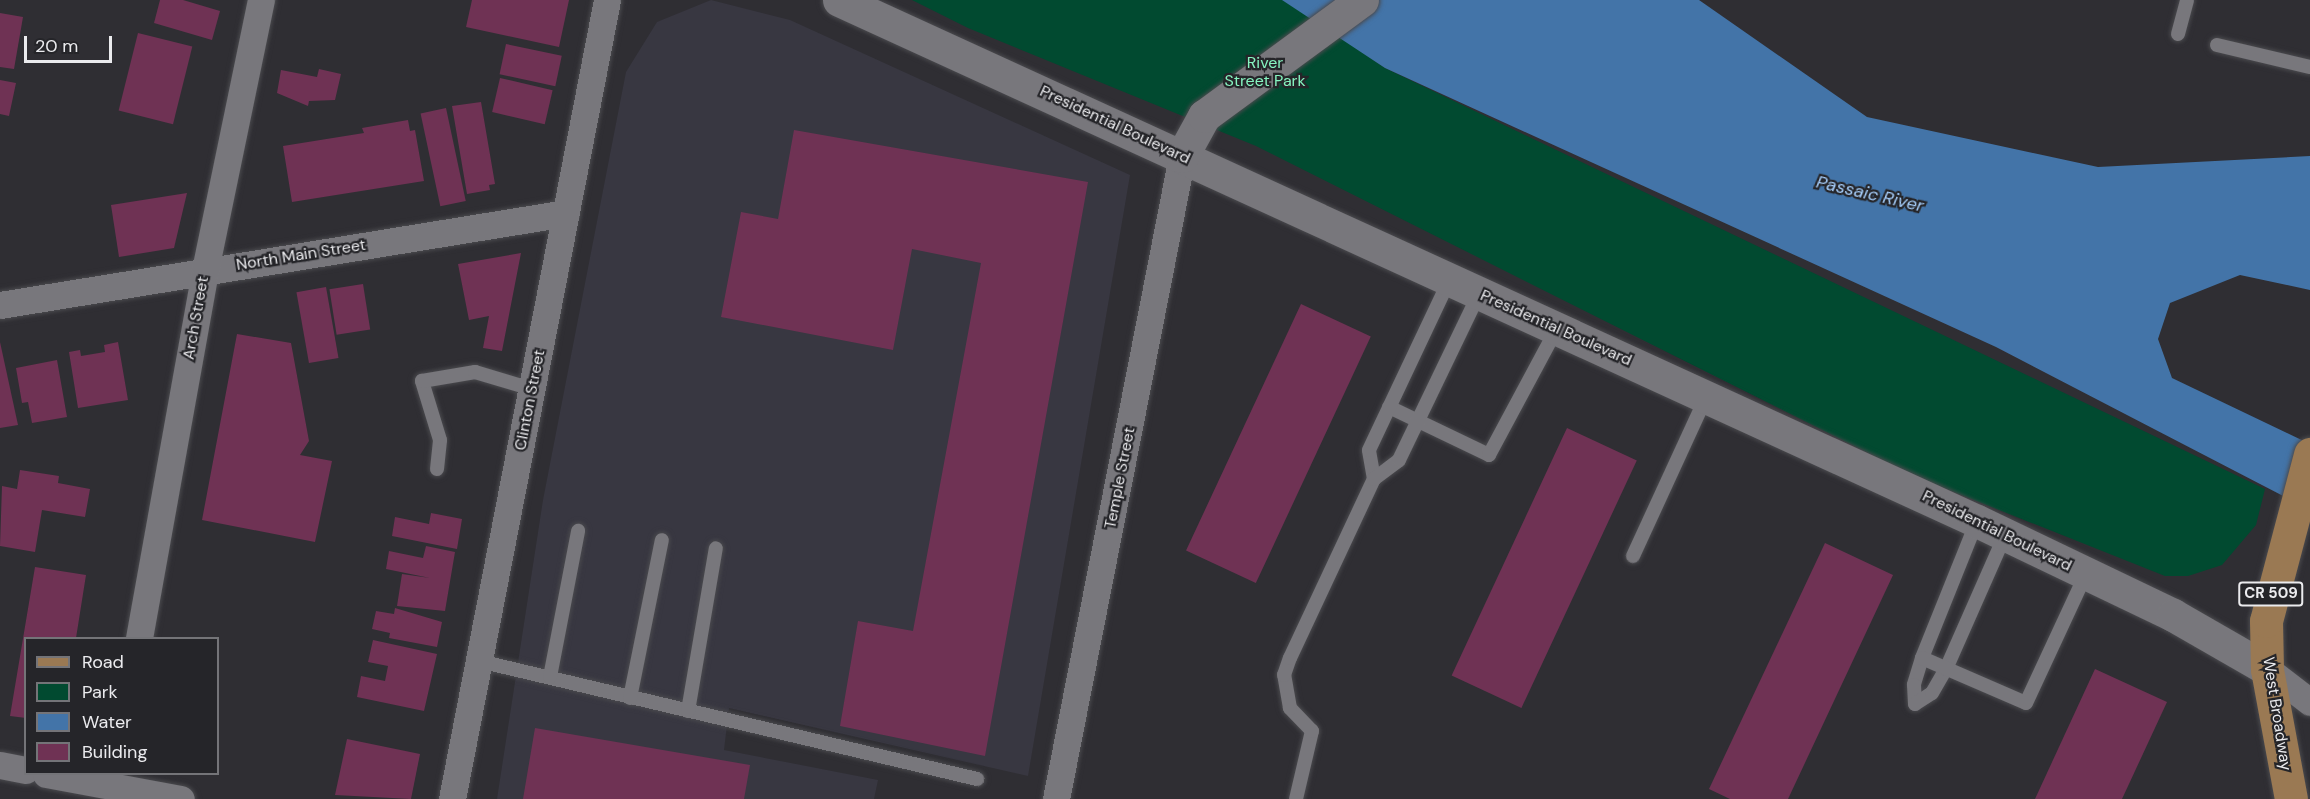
<!DOCTYPE html>
<style>
body{margin:0}
#map{position:relative;width:2310px;height:799px;overflow:hidden;background:#2f2e33;font-family:"DM Sans",sans-serif}
div>[style]{position:absolute}
.built>*{inset:0;background:#383741}
.green>*{inset:0;background:#014a30}
.water>*{inset:0;background:#4374a8}
.building>*{inset:0;background:#6f3254;transform-origin:0 0}
.roads{filter:drop-shadow(0 0 2px #4a4a4e) drop-shadow(0 0 2px #4a4a4e)}
.service>*{height:14px;margin:-7px;padding:0 7px;transform-origin:7px;border-radius:7px;background:#78777c}
.minor>*{height:27px;margin:-13.5px;padding:0 13.5px;transform-origin:13.5px;border-radius:13.5px;background:#78777c}
.tertiary>*{height:33px;margin:-16.5px;padding:0 16.5px;transform-origin:16.5px;border-radius:16.5px;background:#78777c}
.primary>*{height:33px;margin:-16.5px;padding:0 16.5px;transform-origin:16.5px;border-radius:16.5px;background:#9a7953}
span{translate:-50% -50%;white-space:nowrap;text-align:center;line-height:1.15;-webkit-text-stroke:4.5px #252529;paint-order:stroke}
.shield-label span{padding:2px 4px;background:#252529;border:2px solid;border-radius:4px;-webkit-text-stroke-width:0}
.shield-label{font-size:15px;color:#ebebee;font-weight:700}
.park-label{font-size:16px;color:#86f4c0}
.street-label{font-size:16px;color:#ebebee}
.water-label{font-size:18px;color:#a6cefb;font-style:italic}
.legend{position:absolute;left:24px;top:637px;width:195px;height:138px;box-sizing:border-box;background:#252529;border:2px solid #747478;margin:0;padding:8px 10px;list-style:none;font-size:18px;color:#ebebee}
.legend li{display:flex;align-items:center;gap:12px;height:30px}
.legend b{width:30px;border:2px solid #747478}
.scale{position:absolute;left:24px;top:36px;width:88px;height:27px;box-sizing:border-box;border:3px solid #ebebee;border-top:0;padding-left:8px;font-size:18px;line-height:21px;white-space:nowrap;color:#ebebee;-webkit-text-stroke:4px #252529;paint-order:stroke}
</style>
<div id="map">
<div class="built">
<i style="clip-path:polygon(711px 0,790px 20px,1130px 175px,1028px 776px,729px 708px,724px 750px,878px 780px,874px 799px,497px 799px,543px 500px,626px 72px,657px 22px)"></i>
</div>
<div class="green">
<i style="clip-path:polygon(912px 0,1285px 0,1385px 68px,2265px 489px,2256px 525px,2222px 565px,2188px 576px,2165px 576px,1916px 477px,1256px 146px,968px 28px)"></i>
</div>
<div class="water">
<i style="clip-path:polygon(1282px 0,1699px 0,1867px 117px,2098px 167px,2310px 156px,2310px 290px,2240px 275px,2170px 303px,2158px 339px,2172px 378px,2310px 444px,2310px 510px,1996px 347px,1385px 68px)"></i>
</div>
<div class="building">
<i style="clip-path:polygon(160px 0,183px 0,220px 11px,212px 40px,154px 23px)"></i>
<i style="clip-path:polygon(472px 0,569px 0,559px 47px,466px 27px)"></i>
<i style="clip-path:polygon(0 13px,23px 17px,14px 69px,0 67px)"></i>
<i style="left:138px;top:33px;width:56px;height:80px;rotate:14deg"></i>
<i style="left:506px;top:44px;width:57px;height:31px;rotate:12deg"></i>
<i style="clip-path:polygon(319px 69px,341px 74px,335px 100px,309px 101px,308px 106px,277px 93px,281px 70px,317px 77px)"></i>
<i style="left:500px;top:78px;width:54px;height:35px;rotate:13deg"></i>
<i style="clip-path:polygon(0 80px,16px 83px,9px 116px,0 114px)"></i>
<i style="clip-path:polygon(481px 102px,495px 184px,489px 185px,490px 190px,467px 194px,452px 106px)"></i>
<i style="left:446px;top:108px;width:95px;height:26px;rotate:78deg"></i>
<i style="clip-path:polygon(408px 120px,410px 131px,415px 130px,424px 181px,292px 202px,283px 146px,364px 133px,362px 128px)"></i>
<i style="clip-path:polygon(794px 130px,1088px 182px,985px 756px,840px 726px,858px 621px,913px 631px,981px 263px,912px 249px,893px 350px,721px 317px,741px 212px,778px 219px)"></i>
<i style="clip-path:polygon(187px 193px,174px 248px,119px 257px,111px 205px)"></i>
<i style="clip-path:polygon(521px 253px,502px 351px,483px 348px,489px 316px,469px 320px,458px 264px)"></i>
<i style="left:363px;top:284px;width:46px;height:34px;rotate:81deg"></i>
<i style="left:326px;top:287px;width:72px;height:30px;rotate:80deg"></i>
<i style="left:1301px;top:304px;width:77px;height:272px;rotate:25deg"></i>
<i style="clip-path:polygon(237px 334px,291px 343px,309px 441px,300px 455px,332px 461px,315px 542px,202px 520px)"></i>
<i style="clip-path:polygon(0 342px,18px 425px,0 428px)"></i>
<i style="clip-path:polygon(118px 342px,128px 400px,78px 408px,69px 352px,80px 350px,81px 356px,105px 352px,104px 345px)"></i>
<i style="clip-path:polygon(57px 360px,67px 417px,32px 423px,28px 402px,22px 403px,16px 368px)"></i>
<i style="left:1567px;top:428px;width:77px;height:273px;rotate:25deg"></i>
<i style="clip-path:polygon(20px 470px,59px 476px,58px 483px,90px 489px,85px 517px,42px 510px,35px 552px,0 546px,2px 486px,17px 489px)"></i>
<i style="clip-path:polygon(431px 513px,462px 519px,457px 549px,392px 536px,395px 517px,429px 524px)"></i>
<i style="clip-path:polygon(1825px 543px,1893px 575px,1788px 799px,1730px 799px,1709px 789px)"></i>
<i style="clip-path:polygon(426px 546px,455px 552px,445px 611px,397px 606px,402px 574px,430px 578px,386px 569px,389px 551px,423px 558px)"></i>
<i style="clip-path:polygon(35px 567px,86px 575px,76px 638px,26px 638px,26px 718px,10px 716px)"></i>
<i style="clip-path:polygon(395px 608px,442px 622px,437px 647px,389px 638px,390px 633px,372px 629px,376px 611px,394px 614px)"></i>
<i style="clip-path:polygon(373px 640px,437px 654px,424px 711px,357px 697px,361px 676px,385px 681px,388px 666px,368px 662px)"></i>
<i style="clip-path:polygon(2095px 669px,2167px 702px,2122px 799px,2035px 799px)"></i>
<i style="clip-path:polygon(535px 728px,750px 765px,744px 799px,523px 799px)"></i>
<i style="clip-path:polygon(347px 739px,420px 754px,411px 799px,335px 795px)"></i>
</div>
<div class="roads">
<div class="service">
<i style="left:2178px;top:34px;width:35px;rotate:-75deg"></i>
<i style="left:2217px;top:45px;width:96px;rotate:13.3deg"></i>
<i style="left:1389px;top:407px;width:111px;rotate:25.6deg"></i>
<i style="left:1489px;top:455px;width:144px;rotate:-61.8deg"></i>
<i style="left:437px;top:469px;width:29px;rotate:-84deg"></i>
<i style="left:440px;top:440px;width:62px;rotate:-107deg"></i>
<i style="left:422px;top:381px;width:54px;rotate:-9.6deg"></i>
<i style="left:475px;top:372px;width:59px;rotate:16.6deg"></i>
<i style="left:1374px;top:479px;width:29px;rotate:-100deg"></i>
<i style="left:1369px;top:450px;width:189px;rotate:-64.7deg"></i>
<i style="left:1977px;top:521px;width:148px;rotate:111.9deg"></i>
<i style="left:1922px;top:658px;width:28px;rotate:107deg"></i>
<i style="left:1914px;top:685px;width:19px;rotate:87deg"></i>
<i style="left:1915px;top:704px;width:20px;rotate:-33deg"></i>
<i style="left:1932px;top:693px;width:28px;rotate:-60deg"></i>
<i style="left:1946px;top:669px;width:146px;rotate:-66.2deg"></i>
<i style="left:1633px;top:556px;width:175px;rotate:-65.3deg"></i>
<i style="left:1922px;top:658px;width:113px;rotate:23.4deg"></i>
<i style="left:2026px;top:703px;width:142px;rotate:-65.1deg"></i>
<i style="left:479px;top:661px;width:512px;rotate:13.33deg"></i>
<i style="left:550px;top:677px;width:149px;rotate:-79.1deg"></i>
<i style="left:630px;top:698px;width:161px;rotate:-78.6deg"></i>
<i style="left:688px;top:711px;width:165px;rotate:-80.3deg"></i>
<i style="left:1296px;top:799px;width:70px;rotate:-76.8deg"></i>
<i style="left:1312px;top:731px;width:32px;rotate:-134deg"></i>
<i style="left:1290px;top:708px;width:34px;rotate:-100deg"></i>
<i style="left:1284px;top:675px;width:18px;rotate:-71deg"></i>
<i style="left:1290px;top:658px;width:198px;rotate:-64.9deg"></i>
<i style="left:1374px;top:479px;width:31px;rotate:-37deg"></i>
<i style="left:1399px;top:460px;width:184px;rotate:-64.3deg"></i>
</div>
<div class="minor">
<i style="left:0;top:305px;width:573px;rotate:-9.23deg"></i>
<i style="left:139px;top:638px;width:374px;rotate:-79.8deg"></i>
<i style="left:205px;top:270px;width:276px;rotate:-78.3deg"></i>
<i style="left:2267px;top:669px;width:54px;rotate:37.5deg"></i>
<i style="left:0;top:765px;width:26px;rotate:11deg"></i>
<i style="left:46px;top:774px;width:137px;rotate:10.5deg"></i>
<i style="left:452px;top:799px;width:814px;rotate:-79.02deg"></i>
<i style="left:1056px;top:799px;width:655px;rotate:-78.91deg"></i>
</div>
<div class="tertiary">
<i style="left:839px;top:0;width:1252px;rotate:24.6deg"></i>
<i style="left:1977px;top:521px;width:217px;rotate:25.6deg"></i>
<i style="left:2173px;top:615px;width:108px;rotate:29.9deg"></i>
<i style="left:1182px;top:156px;width:46px;rotate:-61.2deg"></i>
<i style="left:1204px;top:116px;width:196px;rotate:-36.3deg"></i>
</div>
<div class="primary">
<i style="left:2291px;top:799px;width:132px;rotate:-100.5deg"></i>
<i style="left:2267px;top:669px;width:48px;rotate:-91.2deg"></i>
<i style="left:2266px;top:621px;width:173px;rotate:-75.2deg"></i>
</div>
</div>
<div class="shield-label">
<span style="left:2271px;top:594px">CR 509</span>
</div>
<div class="park-label">
<span style="left:1265px;top:72px">River<br>Street Park</span>
</div>
<div class="street-label">
<span style="left:1115px;top:125px;rotate:25deg">Presidential Boulevard</span>
<span style="left:301px;top:255px;rotate:-9deg">North Main Street</span>
<span style="left:196px;top:318px;rotate:-80deg">Arch Street</span>
<span style="left:1556px;top:328px;rotate:24deg">Presidential Boulevard</span>
<span style="left:530px;top:400px;rotate:-79deg">Clinton Street</span>
<span style="left:1120px;top:478px;rotate:-79deg">Temple Street</span>
<span style="left:1997px;top:531px;rotate:26deg">Presidential Boulevard</span>
<span style="left:2277px;top:714px;rotate:81deg">West Broadway</span>
</div>
<div class="water-label">
<span style="left:1870px;top:194px;rotate:13deg">Passaic River</span>
</div>
<ul class="legend">
<li><b style="height:8px;background:#9a7953"></b>Road</li>
<li><b style="height:16px;background:#014a30"></b>Park</li>
<li><b style="height:16px;background:#4374a8"></b>Water</li>
<li><b style="height:16px;background:#6f3254"></b>Building</li>
</ul>
<div class="scale">20 m</div>
</div>
